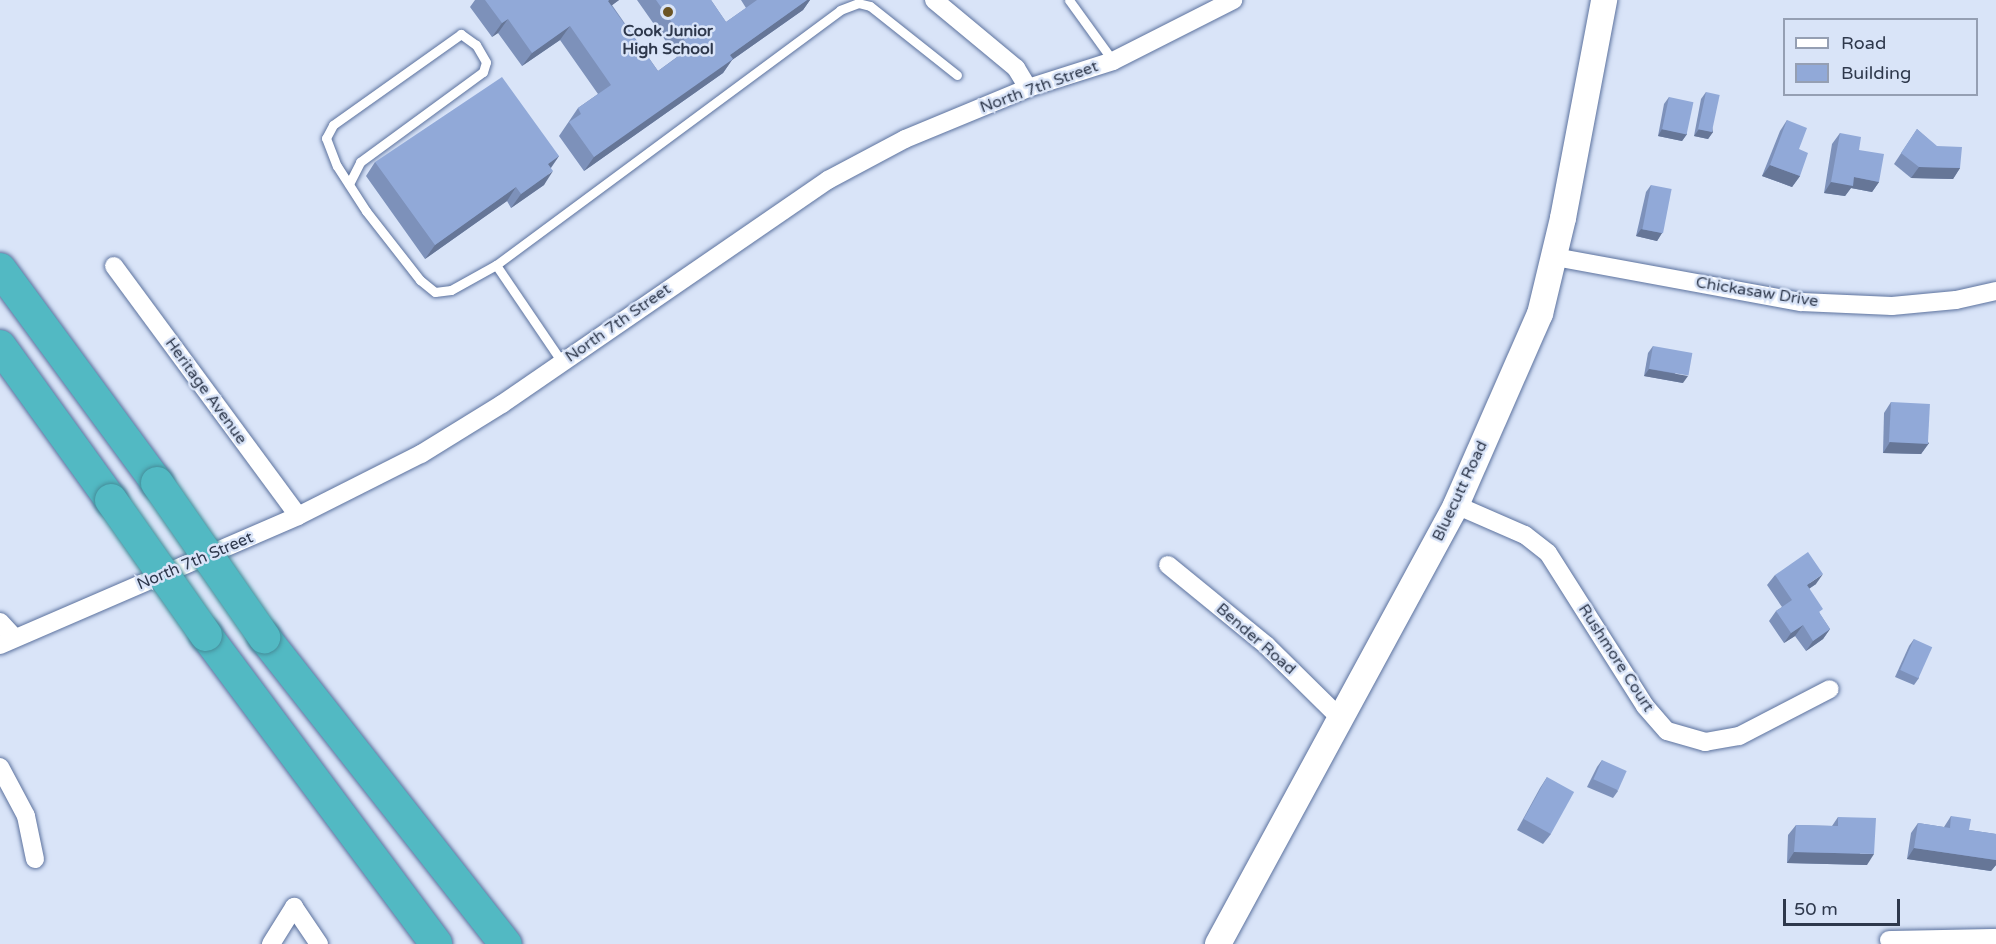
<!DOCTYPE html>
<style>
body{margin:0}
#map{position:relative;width:1996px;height:944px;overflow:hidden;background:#d9e4f8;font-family:"Varela Round",sans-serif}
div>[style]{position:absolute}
.roads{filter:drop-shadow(0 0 2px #5c729e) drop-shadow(0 0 2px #5c729e)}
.lane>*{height:9px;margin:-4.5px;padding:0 4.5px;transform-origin:4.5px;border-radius:4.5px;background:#fff}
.street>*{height:18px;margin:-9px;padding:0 9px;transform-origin:9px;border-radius:9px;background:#fff}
.secondary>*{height:26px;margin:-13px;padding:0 13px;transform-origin:13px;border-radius:13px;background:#fff}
.highway>*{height:32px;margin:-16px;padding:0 16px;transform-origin:16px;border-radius:16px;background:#52b9c3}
.bridges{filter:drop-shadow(0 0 2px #458c99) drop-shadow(0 0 2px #458c99)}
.highway-bridge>*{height:32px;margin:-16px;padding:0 16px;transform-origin:16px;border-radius:16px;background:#52b9c3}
.wall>*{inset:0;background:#7d91ba}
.shaded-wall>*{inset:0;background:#667697}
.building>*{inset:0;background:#91a9d8;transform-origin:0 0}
.dots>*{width:16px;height:16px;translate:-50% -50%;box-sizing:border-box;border:3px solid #d9e4f8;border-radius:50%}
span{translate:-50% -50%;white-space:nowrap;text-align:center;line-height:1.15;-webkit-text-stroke:5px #d9e4f8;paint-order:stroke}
.poi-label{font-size:16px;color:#2e384c;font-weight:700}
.street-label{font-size:16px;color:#2e384c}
.legend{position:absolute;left:1783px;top:18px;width:195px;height:78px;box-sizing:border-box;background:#d9e4f8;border:2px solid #959fb3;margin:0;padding:8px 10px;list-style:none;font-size:18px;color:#2e384c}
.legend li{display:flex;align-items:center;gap:12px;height:30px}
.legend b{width:30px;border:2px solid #959fb3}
.scale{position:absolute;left:1783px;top:899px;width:117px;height:27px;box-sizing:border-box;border:3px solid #2e384c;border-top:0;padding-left:8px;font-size:18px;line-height:21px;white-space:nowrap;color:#2e384c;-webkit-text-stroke:4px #d9e4f8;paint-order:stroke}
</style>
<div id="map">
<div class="roads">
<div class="lane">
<i style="left:1069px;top:0;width:75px;rotate:54.2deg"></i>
<i style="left:349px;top:184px;width:25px;rotate:-63deg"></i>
<i style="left:360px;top:162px;width:152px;rotate:-36.2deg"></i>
<i style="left:483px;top:72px;width:10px;rotate:-73deg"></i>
<i style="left:486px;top:62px;width:20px;rotate:-120deg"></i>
<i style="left:476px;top:45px;width:19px;rotate:-144deg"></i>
<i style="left:461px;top:34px;width:157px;rotate:144.6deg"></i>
<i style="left:333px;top:125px;width:15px;rotate:118deg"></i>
<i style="left:326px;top:138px;width:30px;rotate:69deg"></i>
<i style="left:337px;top:166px;width:54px;rotate:57.2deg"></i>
<i style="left:366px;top:211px;width:88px;rotate:52deg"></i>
<i style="left:420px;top:280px;width:19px;rotate:39deg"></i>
<i style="left:435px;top:292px;width:16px;rotate:-7deg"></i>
<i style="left:451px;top:290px;width:51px;rotate:-29.1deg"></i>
<i style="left:496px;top:265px;width:428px;rotate:-36.5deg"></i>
<i style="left:840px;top:10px;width:19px;rotate:-21deg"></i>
<i style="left:858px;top:3px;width:12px;rotate:14deg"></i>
<i style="left:870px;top:6px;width:111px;rotate:38.4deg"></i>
<i style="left:496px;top:265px;width:117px;rotate:55.8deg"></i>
</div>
<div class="street">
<i style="left:934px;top:0;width:107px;rotate:39.7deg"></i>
<i style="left:1016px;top:68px;width:23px;rotate:59deg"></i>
<i style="left:1555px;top:257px;width:250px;rotate:10.4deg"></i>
<i style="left:1801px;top:302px;width:91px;rotate:2.5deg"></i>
<i style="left:1892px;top:306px;width:64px;rotate:-5.4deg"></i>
<i style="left:1956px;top:300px;width:41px;rotate:-12.7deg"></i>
<i style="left:114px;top:266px;width:310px;rotate:53.6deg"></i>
<i style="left:1456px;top:505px;width:75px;rotate:23.5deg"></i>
<i style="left:1525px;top:535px;width:29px;rotate:38deg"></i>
<i style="left:1548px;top:553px;width:181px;rotate:57.6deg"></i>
<i style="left:1645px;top:706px;width:33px;rotate:49deg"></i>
<i style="left:1667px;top:731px;width:40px;rotate:16deg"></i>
<i style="left:1705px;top:742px;width:35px;rotate:-10deg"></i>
<i style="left:1739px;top:736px;width:102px;rotate:-27.3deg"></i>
<i style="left:1168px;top:565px;width:127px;rotate:39.2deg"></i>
<i style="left:1266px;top:645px;width:104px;rotate:44.6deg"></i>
<i style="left:0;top:622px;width:21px;rotate:47deg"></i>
<i style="left:0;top:645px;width:325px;rotate:-23.4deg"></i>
<i style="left:298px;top:516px;width:138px;rotate:-26.8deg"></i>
<i style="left:421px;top:454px;width:95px;rotate:-31.7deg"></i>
<i style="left:502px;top:404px;width:396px;rotate:-34.5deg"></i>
<i style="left:828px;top:180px;width:87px;rotate:-28deg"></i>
<i style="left:905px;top:139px;width:133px;rotate:-22.5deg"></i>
<i style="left:1028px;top:88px;width:89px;rotate:-17.6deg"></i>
<i style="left:1113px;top:61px;width:135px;rotate:-26.9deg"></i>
<i style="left:0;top:767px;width:55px;rotate:62deg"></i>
<i style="left:26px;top:816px;width:44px;rotate:78.2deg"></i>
<i style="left:1889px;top:940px;width:107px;rotate:-1.1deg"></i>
<i style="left:271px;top:944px;width:44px;rotate:-58.1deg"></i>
<i style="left:294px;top:907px;width:45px;rotate:56deg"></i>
</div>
<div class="secondary">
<i style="left:1218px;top:944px;width:499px;rotate:-61.5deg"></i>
<i style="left:1456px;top:505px;width:209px;rotate:-66.3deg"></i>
<i style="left:1540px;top:314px;width:99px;rotate:-76.5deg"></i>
<i style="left:1563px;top:218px;width:222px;rotate:-79.3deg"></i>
</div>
<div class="highway">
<i style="left:0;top:269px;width:265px;rotate:53.7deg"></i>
<i style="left:0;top:346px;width:190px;rotate:54.2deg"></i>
<i style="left:206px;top:635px;width:385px;rotate:53.3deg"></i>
<i style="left:264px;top:637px;width:391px;rotate:51.8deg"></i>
</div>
</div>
<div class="bridges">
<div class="highway-bridge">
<i style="left:157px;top:483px;width:188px;rotate:55.2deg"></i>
<i style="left:111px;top:500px;width:165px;rotate:54.9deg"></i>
</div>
</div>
<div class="wall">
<i style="clip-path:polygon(475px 0,619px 0,612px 5px,658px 71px,677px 57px,637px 0,711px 0,726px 22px,746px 8px,741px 0,810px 0,803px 10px,732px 60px,723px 73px,584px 171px,559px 136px,578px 108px,598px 94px,560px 40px,522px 66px,498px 33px,492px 37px,470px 7px)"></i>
<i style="clip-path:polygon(1706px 92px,1713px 132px,1708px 139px,1694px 136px,1701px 99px)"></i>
<i style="clip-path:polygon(1669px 97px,1687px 134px,1682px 141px,1658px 136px,1664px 104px)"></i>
<i style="clip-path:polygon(1787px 120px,1799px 149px,1800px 176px,1792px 187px,1762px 176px,1780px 131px)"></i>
<i style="clip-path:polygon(1917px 129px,1960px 168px,1953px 179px,1911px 178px,1894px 164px)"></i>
<i style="clip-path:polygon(1840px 133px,1859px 150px,1879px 182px,1872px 192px,1851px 188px,1845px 196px,1824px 193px,1832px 144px)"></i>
<i style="clip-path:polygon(559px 156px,551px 168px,544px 185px,511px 208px,507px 201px,425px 259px,366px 176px,375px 162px)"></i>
<i style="clip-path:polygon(1651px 185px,1662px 233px,1657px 241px,1636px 236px,1646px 192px)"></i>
<i style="clip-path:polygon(1653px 346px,1683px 383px,1644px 376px,1648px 353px)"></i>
<i style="clip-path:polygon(1891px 402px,1929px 443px,1921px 454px,1883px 453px,1884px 413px)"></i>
<i style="clip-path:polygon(1775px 575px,1816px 584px,1809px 589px,1820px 614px,1830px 629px,1823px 639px,1806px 651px,1795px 636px,1784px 643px,1769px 621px,1776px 611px,1782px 607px,1767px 585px)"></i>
<i style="clip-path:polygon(1914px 639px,1919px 678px,1914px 685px,1895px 677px,1909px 646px)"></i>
<i style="clip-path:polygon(1602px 760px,1618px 791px,1613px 798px,1587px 787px,1597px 767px)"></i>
<i style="clip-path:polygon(1547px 777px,1551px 834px,1543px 844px,1517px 830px,1540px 788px)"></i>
<i style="clip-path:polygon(1951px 816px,1969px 830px,1996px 834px,1996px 865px,1991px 871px,1907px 859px,1911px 833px,1918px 823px,1944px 827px)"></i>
<i style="clip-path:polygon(1838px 817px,1867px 865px,1787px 863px,1788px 835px,1796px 825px,1832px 826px)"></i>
</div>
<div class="shaded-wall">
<i style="clip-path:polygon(609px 0,619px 0,599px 15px)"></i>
<i style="clip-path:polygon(807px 0,810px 0,803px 10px,732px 60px,723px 73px,584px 171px,594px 157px,730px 55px)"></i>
<i style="clip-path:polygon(508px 19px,498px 33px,492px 37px,502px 23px)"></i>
<i style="clip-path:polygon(570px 26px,560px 40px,522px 66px,532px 53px)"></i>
<i style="clip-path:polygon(1662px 129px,1687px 134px,1682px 141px,1658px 136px)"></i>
<i style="clip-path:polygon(1699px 129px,1713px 132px,1708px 139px,1694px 136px)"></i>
<i style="clip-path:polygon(559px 156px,549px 170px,548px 164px)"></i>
<i style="clip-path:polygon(1770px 165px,1800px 176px,1792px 187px,1762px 176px)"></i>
<i style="clip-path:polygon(1919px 167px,1960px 168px,1953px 179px,1911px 178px)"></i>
<i style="clip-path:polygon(553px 171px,544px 185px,511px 208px,521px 194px)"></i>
<i style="clip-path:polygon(1854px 177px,1879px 182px,1872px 192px,1851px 188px,1845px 196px,1824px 193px,1831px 182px)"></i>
<i style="clip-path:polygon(516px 187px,507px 201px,425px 259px,435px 245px)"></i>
<i style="clip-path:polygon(1641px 229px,1662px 233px,1657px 241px,1636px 236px)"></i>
<i style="clip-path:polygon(1649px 369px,1688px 376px,1683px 383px,1644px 376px)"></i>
<i style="clip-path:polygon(1890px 442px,1929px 443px,1921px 454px,1883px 453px)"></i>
<i style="clip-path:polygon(1823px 574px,1816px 584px,1799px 595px,1807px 585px)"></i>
<i style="clip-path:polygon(1803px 625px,1795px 636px,1784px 643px,1791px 633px)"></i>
<i style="clip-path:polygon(1830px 629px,1823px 639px,1806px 651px,1813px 641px)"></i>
<i style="clip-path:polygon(1914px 848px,1996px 860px,1996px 865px,1991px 871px,1907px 859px)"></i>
<i style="clip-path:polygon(1794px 852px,1874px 854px,1867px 865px,1787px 863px)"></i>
</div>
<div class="building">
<i style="clip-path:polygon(485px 0,609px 0,608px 1px,658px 71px,690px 48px,656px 0,711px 0,726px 22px,757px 0,807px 0,730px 55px,733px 59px,594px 157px,569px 122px,581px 114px,578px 108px,611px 85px,570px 26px,532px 53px,508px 19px,502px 23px)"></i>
<i style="clip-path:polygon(502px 77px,559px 156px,548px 164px,553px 171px,521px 194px,516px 187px,435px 245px,375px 162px)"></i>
<i style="left:1706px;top:92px;width:14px;height:38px;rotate:12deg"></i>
<i style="left:1669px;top:97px;width:25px;height:33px;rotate:12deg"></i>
<i style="clip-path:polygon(1787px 120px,1807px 128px,1799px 149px,1808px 153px,1800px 176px,1770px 165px)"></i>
<i style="clip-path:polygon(1917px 129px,1937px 146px,1962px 147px,1960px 168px,1919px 167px,1901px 153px)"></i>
<i style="clip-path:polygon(1840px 133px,1861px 137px,1859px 150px,1884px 154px,1879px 182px,1854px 177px,1853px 186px,1831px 182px)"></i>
<i style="left:1651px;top:185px;width:21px;height:45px;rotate:11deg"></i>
<i style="left:1653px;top:346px;width:40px;height:23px;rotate:10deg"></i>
<i style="left:1891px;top:402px;width:39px;height:40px;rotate:3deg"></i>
<i style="clip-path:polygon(1808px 552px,1823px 574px,1807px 585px,1823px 609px,1819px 612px,1830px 629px,1813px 641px,1803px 625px,1791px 633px,1776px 611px,1792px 600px,1775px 575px)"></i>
<i style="left:1914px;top:639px;width:20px;height:34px;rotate:24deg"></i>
<i style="left:1602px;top:760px;width:27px;height:21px;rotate:24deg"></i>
<i style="left:1547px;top:777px;width:31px;height:48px;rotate:29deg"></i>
<i style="clip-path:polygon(1951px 816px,1971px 819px,1969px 830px,1996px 834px,1996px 860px,1914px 848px,1918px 823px,1950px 828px)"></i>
<i style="clip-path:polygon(1838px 817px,1876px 818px,1874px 854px,1794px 852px,1796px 825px,1838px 826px)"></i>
</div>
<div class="dots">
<i style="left:668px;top:12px;background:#6b5424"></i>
</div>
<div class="poi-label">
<span style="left:668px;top:40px">Cook Junior<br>High School</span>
</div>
<div class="street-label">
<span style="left:1039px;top:87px;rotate:-20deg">North 7th Street</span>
<span style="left:1757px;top:292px;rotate:9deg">Chickasaw Drive</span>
<span style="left:618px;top:323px;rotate:-35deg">North 7th Street</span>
<span style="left:206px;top:391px;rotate:54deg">Heritage Avenue</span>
<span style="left:1460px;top:491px;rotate:-65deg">Bluecutt Road</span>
<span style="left:195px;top:561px;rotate:-23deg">North 7th Street</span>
<span style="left:1256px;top:639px;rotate:41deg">Bender Road</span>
<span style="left:1616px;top:658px;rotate:57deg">Rushmore Court</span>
</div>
<ul class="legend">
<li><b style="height:8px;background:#fff"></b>Road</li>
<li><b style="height:16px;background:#91a9d8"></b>Building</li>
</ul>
<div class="scale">50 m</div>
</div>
